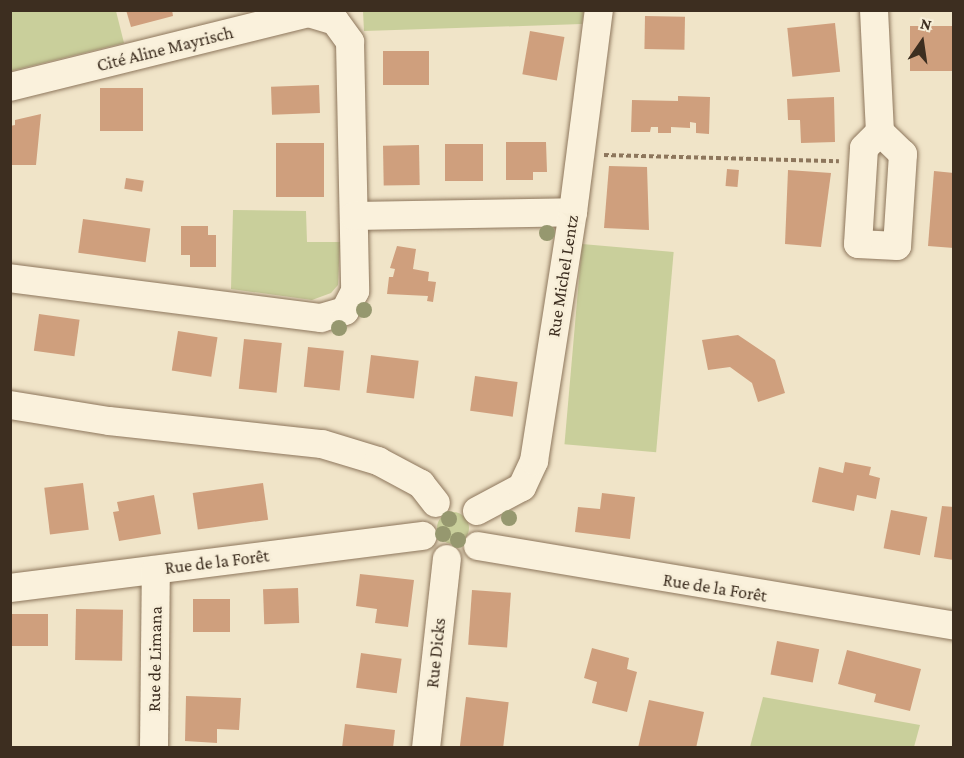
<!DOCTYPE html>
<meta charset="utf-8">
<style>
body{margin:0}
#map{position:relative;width:964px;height:758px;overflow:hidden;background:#f0e4c8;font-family:"Crimson Pro",serif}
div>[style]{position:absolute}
.green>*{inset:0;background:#c9cf9b;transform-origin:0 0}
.round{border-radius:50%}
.building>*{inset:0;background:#cf9f7d;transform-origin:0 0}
.path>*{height:4px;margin-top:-2px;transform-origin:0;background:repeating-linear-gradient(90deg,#8d765c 0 4.5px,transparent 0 7.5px)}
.roads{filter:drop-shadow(0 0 2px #8d765c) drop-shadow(0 0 2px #8d765c)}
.minor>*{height:28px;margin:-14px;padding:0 14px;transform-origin:14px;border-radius:14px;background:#faf1dc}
.trees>*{width:16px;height:16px;margin:-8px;border-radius:50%;background:#96986f}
span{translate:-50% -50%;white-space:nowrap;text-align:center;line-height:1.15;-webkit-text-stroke:5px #f7eed8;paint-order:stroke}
.street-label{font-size:18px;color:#3d2e20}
.frame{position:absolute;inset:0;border:12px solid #3d2e20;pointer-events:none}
.north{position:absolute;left:892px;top:12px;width:60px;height:60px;-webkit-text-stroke:4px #f7eed8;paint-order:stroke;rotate:13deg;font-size:16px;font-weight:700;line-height:24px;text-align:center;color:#3d2e20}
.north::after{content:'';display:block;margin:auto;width:21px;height:27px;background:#3d2e20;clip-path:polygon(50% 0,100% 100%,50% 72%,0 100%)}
</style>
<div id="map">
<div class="green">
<i style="clip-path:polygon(476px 10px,584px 11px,582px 24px,364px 31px,363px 11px)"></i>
<i style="clip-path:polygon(10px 11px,116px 11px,124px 43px,11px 71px)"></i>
<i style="clip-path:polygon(233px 210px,306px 211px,307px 242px,340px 242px,338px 285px,331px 293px,312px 300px,231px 289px)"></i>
<i style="left:582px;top:244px;width:92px;height:201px;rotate:5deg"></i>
<i class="round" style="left:437px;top:512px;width:32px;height:32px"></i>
<i style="clip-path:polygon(763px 697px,920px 725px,914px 747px,750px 747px)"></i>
</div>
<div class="building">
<i style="clip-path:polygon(126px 10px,172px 10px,173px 16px,131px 27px)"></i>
<i style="left:645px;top:16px;width:40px;height:33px;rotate:1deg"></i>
<i style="left:835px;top:23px;width:49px;height:48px;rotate:84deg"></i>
<i style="left:954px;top:26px;width:45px;height:44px;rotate:90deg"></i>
<i style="left:530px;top:31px;width:35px;height:44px;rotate:10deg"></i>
<i style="left:383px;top:51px;width:46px;height:34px"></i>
<i style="left:319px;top:85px;width:28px;height:48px;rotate:88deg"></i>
<i style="left:100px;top:88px;width:43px;height:43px"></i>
<i style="clip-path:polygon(678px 96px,710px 97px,709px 134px,696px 133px,696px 123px,690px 122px,690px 128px,671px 127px,671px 133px,658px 133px,658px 127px,651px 127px,650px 132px,631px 132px,632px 100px,678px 101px)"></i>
<i style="clip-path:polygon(834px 97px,835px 142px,801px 143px,800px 120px,788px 120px,787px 99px)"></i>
<i style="clip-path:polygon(41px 114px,36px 165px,10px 165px,10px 126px,15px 125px,15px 120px)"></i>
<i style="clip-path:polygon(506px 142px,546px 142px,547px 172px,533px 172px,533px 180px,506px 180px)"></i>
<i style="left:276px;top:143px;width:48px;height:54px"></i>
<i style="left:445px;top:144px;width:38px;height:37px"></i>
<i style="left:419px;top:145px;width:40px;height:36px;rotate:89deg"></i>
<i style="clip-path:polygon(609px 166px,647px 167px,649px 230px,604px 228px)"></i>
<i style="left:727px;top:169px;width:12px;height:17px;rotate:5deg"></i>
<i style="clip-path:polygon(788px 170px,831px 173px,821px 247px,785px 244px)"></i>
<i style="clip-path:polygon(934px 171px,954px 173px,954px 248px,928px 246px)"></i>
<i style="left:126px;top:178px;width:18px;height:11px;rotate:9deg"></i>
<i style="left:83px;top:219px;width:68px;height:34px;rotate:8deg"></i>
<i style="clip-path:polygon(181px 226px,208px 226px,208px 235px,216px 235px,216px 267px,190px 267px,190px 255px,181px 255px)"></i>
<i style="clip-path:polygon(397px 246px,416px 249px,413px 269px,429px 272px,428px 281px,436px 282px,433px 302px,427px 301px,428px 296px,387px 294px,389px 277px,393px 277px,395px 269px,390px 268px)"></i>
<i style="left:39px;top:314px;width:41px;height:37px;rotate:8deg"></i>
<i style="left:178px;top:331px;width:40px;height:40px;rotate:9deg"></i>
<i style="clip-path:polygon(738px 335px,775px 360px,785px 393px,758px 402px,752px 383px,730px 367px,708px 370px,702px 340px)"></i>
<i style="left:244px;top:339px;width:38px;height:50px;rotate:6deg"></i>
<i style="left:308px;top:347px;width:36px;height:40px;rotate:6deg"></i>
<i style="left:371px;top:355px;width:48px;height:38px;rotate:7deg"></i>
<i style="left:475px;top:376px;width:43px;height:35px;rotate:8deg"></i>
<i style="clip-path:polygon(845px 462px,871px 467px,869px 475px,880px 478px,876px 499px,857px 495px,854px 511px,812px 502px,819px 467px,843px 473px)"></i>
<i style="left:83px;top:483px;width:47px;height:39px;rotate:83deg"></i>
<i style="left:263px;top:483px;width:37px;height:71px;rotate:82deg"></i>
<i style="clip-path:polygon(602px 493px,635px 497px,630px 539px,575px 532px,578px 507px,600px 509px)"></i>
<i style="clip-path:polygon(154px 495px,161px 534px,119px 541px,113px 512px,119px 511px,117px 502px)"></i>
<i style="clip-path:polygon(942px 506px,954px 507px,954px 560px,934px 557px)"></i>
<i style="left:891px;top:510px;width:37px;height:39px;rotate:11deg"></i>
<i style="clip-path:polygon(360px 574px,414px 580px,408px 627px,375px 623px,377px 609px,356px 606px)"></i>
<i style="left:298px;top:588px;width:35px;height:35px;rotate:88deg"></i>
<i style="left:472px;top:590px;width:39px;height:55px;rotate:4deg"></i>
<i style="left:193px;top:599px;width:37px;height:33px"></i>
<i style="left:76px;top:609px;width:47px;height:51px;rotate:1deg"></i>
<i style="left:10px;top:614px;width:38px;height:32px"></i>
<i style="left:777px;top:641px;width:43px;height:34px;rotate:11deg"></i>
<i style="clip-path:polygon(592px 648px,629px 658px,627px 669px,637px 672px,627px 712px,592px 703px,597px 682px,584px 678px)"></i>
<i style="clip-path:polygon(847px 650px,921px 669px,910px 711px,874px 702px,876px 694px,838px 684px)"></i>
<i style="left:361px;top:653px;width:41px;height:35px;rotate:8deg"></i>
<i style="clip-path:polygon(186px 696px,241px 698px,239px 730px,217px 729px,217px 743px,185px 741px)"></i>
<i style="left:466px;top:697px;width:43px;height:51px;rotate:7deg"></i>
<i style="clip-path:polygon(649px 700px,704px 712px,696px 748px,638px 748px)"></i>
<i style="clip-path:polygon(345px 724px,395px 730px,393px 748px,342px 748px)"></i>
</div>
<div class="path">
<i style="left:604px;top:155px;width:235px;rotate:1.5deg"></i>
</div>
<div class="roads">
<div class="minor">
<i style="left:874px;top:10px;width:122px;rotate:87.2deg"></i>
<i style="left:880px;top:132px;width:32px;rotate:44deg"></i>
<i style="left:903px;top:154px;width:92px;rotate:93.7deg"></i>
<i style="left:897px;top:246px;width:39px;rotate:-177deg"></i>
<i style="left:858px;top:244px;width:96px;rotate:-86.4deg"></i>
<i style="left:864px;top:148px;width:23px;rotate:-45deg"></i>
<i style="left:10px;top:87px;width:308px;rotate:-13.9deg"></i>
<i style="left:309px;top:13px;width:27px;rotate:17deg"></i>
<i style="left:335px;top:21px;width:26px;rotate:54deg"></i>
<i style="left:350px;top:42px;width:249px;rotate:88.8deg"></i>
<i style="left:355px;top:291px;width:22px;rotate:117deg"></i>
<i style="left:345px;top:311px;width:25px;rotate:164deg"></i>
<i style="left:321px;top:318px;width:314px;rotate:-172.7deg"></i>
<i style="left:354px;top:216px;width:219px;rotate:-1deg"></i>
<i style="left:10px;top:405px;width:100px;rotate:9.2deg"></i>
<i style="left:109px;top:421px;width:214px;rotate:6.2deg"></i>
<i style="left:322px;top:444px;width:59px;rotate:16.9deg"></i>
<i style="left:378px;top:461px;width:49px;rotate:28.1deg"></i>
<i style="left:421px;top:484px;width:24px;rotate:52deg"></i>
<i style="left:477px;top:511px;width:51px;rotate:-28.1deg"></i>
<i style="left:522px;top:487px;width:29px;rotate:-65deg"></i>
<i style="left:534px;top:461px;width:252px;rotate:-81.1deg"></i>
<i style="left:573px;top:212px;width:204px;rotate:-82.7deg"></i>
<i style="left:478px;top:546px;width:483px;rotate:9.5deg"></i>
<i style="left:10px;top:588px;width:416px;rotate:-7.2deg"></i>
<i style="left:154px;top:748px;width:178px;rotate:-89.4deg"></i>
<i style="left:426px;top:748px;width:190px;rotate:-83.7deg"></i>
</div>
</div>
<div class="trees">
<i style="left:547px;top:233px"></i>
<i style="left:364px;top:310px"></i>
<i style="left:339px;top:328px"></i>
<i style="left:509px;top:518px"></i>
<i style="left:449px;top:519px"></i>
<i style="left:443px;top:534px"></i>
<i style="left:458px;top:540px"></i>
</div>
<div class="street-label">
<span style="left:165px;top:49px;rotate:-14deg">Cité Aline Mayrisch</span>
<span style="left:563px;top:276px;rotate:-81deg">Rue Michel Lentz</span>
<span style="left:217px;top:562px;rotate:-7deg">Rue de la Forêt</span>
<span style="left:715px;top:588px;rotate:9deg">Rue de la Forêt</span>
<span style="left:436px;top:653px;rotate:-84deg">Rue Dicks</span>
<span style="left:155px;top:659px;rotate:-89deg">Rue de Limana</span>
</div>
<div class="frame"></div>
<div class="north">N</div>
</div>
